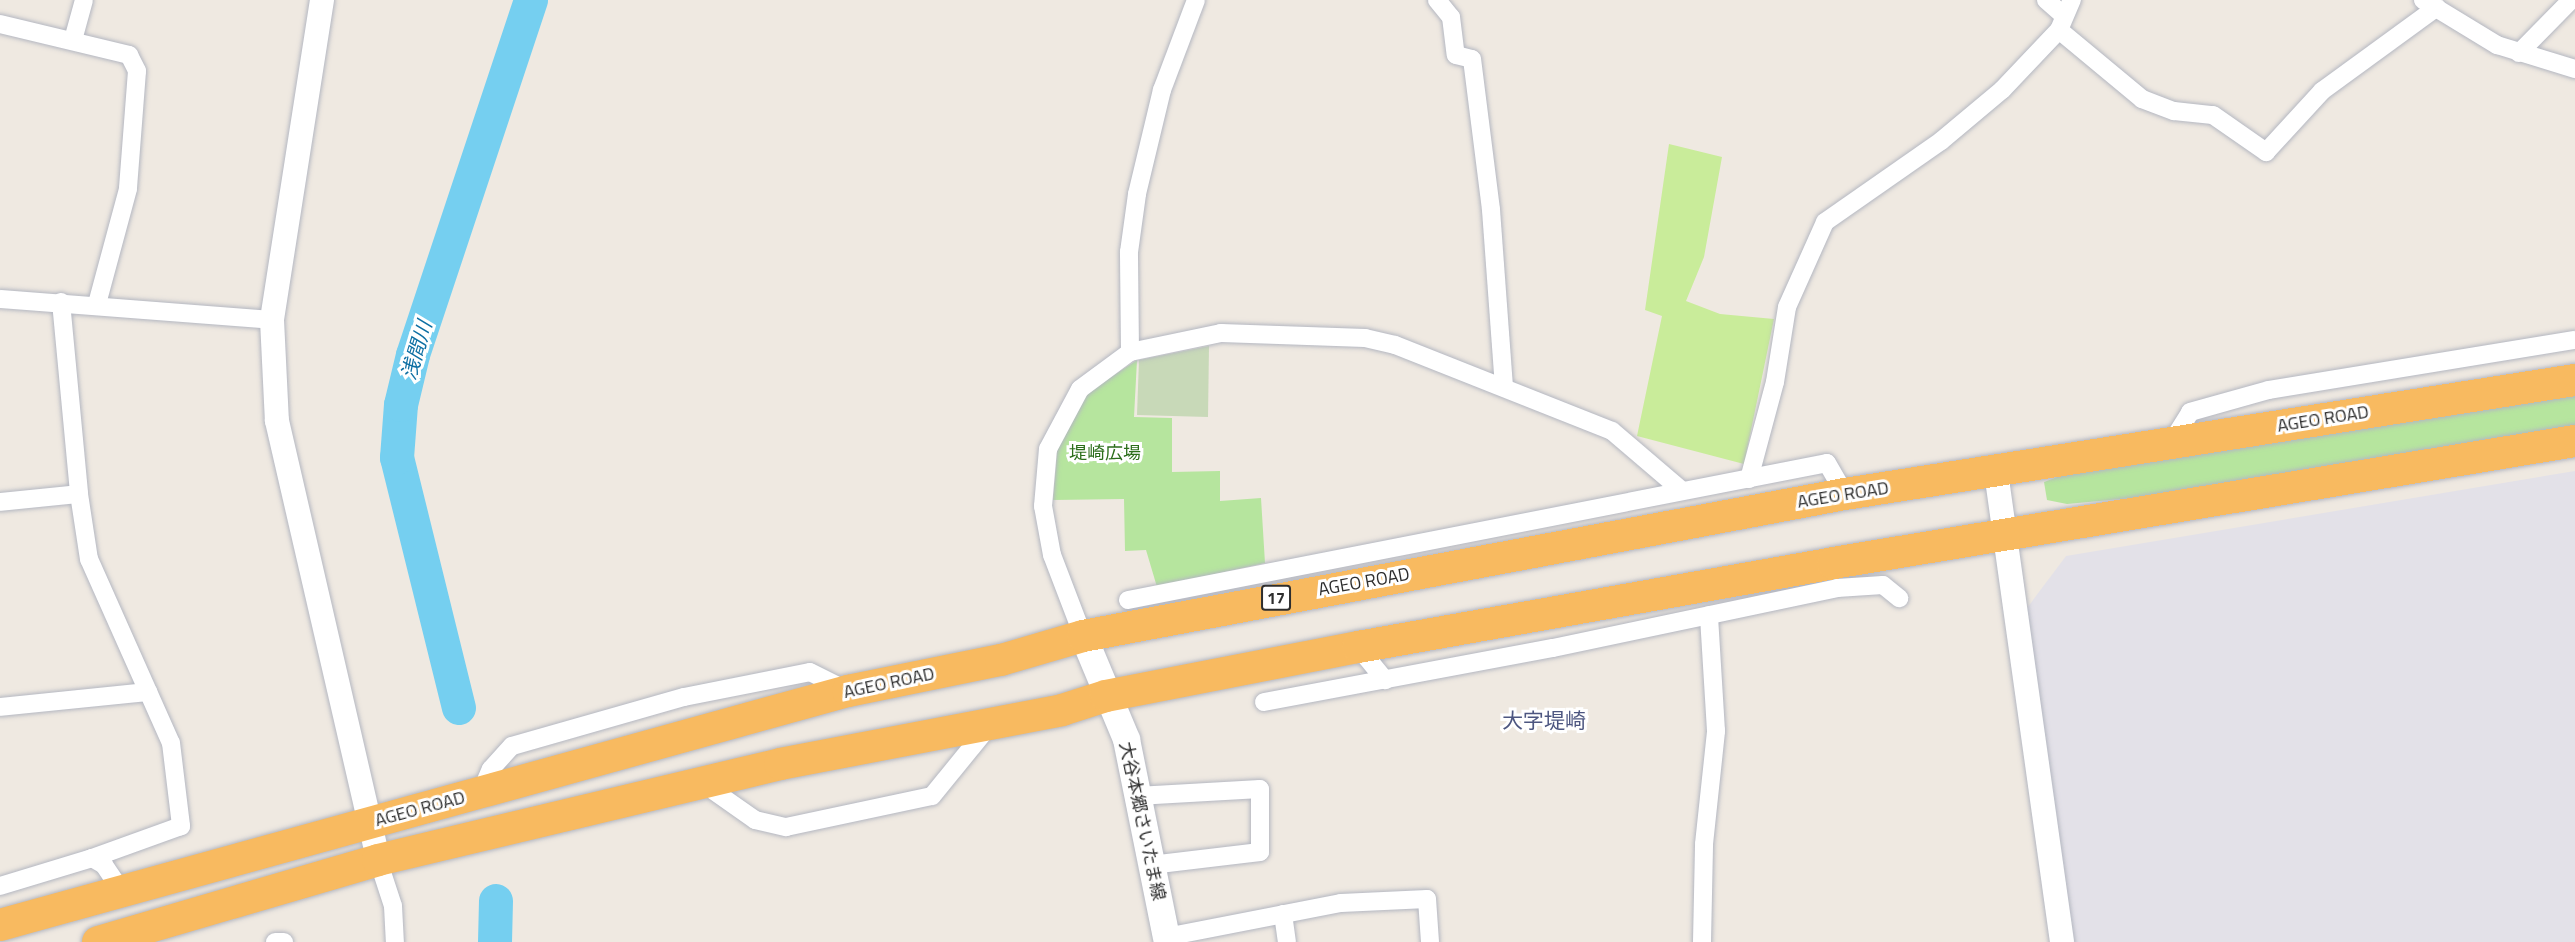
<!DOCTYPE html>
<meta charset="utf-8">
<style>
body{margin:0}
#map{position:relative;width:2575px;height:942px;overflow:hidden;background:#efe9e1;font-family:"Titillium Web","Noto Sans JP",sans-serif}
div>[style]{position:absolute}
.industrial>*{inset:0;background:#e3e1e8}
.green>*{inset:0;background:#b6e59e}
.cemetery>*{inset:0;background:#c8d9b8}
.pitch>*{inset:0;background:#c9ec9a}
.river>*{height:34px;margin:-17px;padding:0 17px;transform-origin:17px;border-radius:17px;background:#75cff0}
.roads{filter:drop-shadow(0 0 2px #b4b7c1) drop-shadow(0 0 2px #b4b7c1)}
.minor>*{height:18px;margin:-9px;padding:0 9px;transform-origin:9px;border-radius:9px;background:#fff}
.tertiary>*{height:24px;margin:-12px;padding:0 12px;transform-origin:12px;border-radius:12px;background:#fff}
.secondary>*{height:27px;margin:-13.5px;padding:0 13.5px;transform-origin:13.5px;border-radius:13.5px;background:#fff}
.trunk>*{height:32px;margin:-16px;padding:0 16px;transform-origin:16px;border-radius:16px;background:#f8ba60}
span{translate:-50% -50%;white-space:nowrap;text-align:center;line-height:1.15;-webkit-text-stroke:6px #fff;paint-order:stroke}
.shield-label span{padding:2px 4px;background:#fff;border:2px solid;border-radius:4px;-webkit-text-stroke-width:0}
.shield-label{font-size:16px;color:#2e2e2e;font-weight:700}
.street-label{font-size:18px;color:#2e2e2e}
.park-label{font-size:18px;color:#2c6e1b}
.water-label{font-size:20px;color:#0d6fa3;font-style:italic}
.quarter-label{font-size:21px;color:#4d5680}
</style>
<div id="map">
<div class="industrial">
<i style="clip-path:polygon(2575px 471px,2575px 942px,2071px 942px,2027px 608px,2066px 556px)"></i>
</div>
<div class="green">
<i style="clip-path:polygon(1137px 360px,1134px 417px,1172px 418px,1172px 472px,1220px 471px,1220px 501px,1261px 498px,1265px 563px,1157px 587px,1146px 550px,1125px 551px,1124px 499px,1053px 500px,1058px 442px,1087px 393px)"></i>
<i style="clip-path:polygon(2575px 392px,2575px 430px,2228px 489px,2067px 504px,2047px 500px,2044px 482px,2068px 473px)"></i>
</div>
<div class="cemetery">
<i style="clip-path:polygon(1209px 346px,1208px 417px,1137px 415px,1139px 360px)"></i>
</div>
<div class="pitch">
<i style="clip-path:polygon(1669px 144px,1722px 157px,1704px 257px,1686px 301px,1720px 314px,1774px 319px,1744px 464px,1637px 436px,1662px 316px,1645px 310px)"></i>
</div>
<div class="river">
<i style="left:459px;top:708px;width:258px;rotate:-103.9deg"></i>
<i style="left:397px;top:458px;width:53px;rotate:-85.7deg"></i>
<i style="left:401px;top:405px;width:51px;rotate:-76.5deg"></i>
<i style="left:413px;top:355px;width:374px;rotate:-71.6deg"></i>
<i style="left:495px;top:942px;width:41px;rotate:-88.6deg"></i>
</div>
<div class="roads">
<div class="minor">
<i style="left:1437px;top:0;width:22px;rotate:51deg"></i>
<i style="left:1451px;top:17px;width:38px;rotate:83deg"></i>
<i style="left:1456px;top:55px;width:16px;rotate:14deg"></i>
<i style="left:1472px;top:59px;width:152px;rotate:82.8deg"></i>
<i style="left:1491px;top:210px;width:175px;rotate:85.8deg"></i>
<i style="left:2046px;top:0;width:23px;rotate:41deg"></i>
<i style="left:2423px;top:0;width:87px;rotate:31.3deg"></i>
<i style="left:2497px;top:45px;width:82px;rotate:17.1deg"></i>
<i style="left:0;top:24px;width:133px;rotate:13.5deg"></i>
<i style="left:129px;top:55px;width:18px;rotate:63deg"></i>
<i style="left:137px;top:71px;width:118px;rotate:94.4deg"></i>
<i style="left:128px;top:189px;width:119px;rotate:105.1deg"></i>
<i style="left:2059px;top:30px;width:108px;rotate:39.7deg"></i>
<i style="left:2142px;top:99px;width:34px;rotate:21deg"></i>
<i style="left:2174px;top:111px;width:39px;rotate:6deg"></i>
<i style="left:2213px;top:115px;width:65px;rotate:34.9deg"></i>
<i style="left:2266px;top:152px;width:83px;rotate:-47.4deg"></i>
<i style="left:2322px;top:91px;width:142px;rotate:-36.1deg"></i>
<i style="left:73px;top:40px;width:41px;rotate:-74.6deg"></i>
<i style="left:2519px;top:53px;width:74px;rotate:-45.5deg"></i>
<i style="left:0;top:299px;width:273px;rotate:4.4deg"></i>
<i style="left:61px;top:302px;width:193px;rotate:84.6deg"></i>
<i style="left:79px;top:494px;width:66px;rotate:81.3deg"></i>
<i style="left:89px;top:559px;width:201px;rotate:66deg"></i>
<i style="left:171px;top:743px;width:84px;rotate:83.1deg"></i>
<i style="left:181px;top:826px;width:95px;rotate:160.2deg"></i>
<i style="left:1130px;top:352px;width:100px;rotate:-90.6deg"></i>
<i style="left:1129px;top:252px;width:59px;rotate:-82.1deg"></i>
<i style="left:1137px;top:194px;width:107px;rotate:-76.5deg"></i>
<i style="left:1162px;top:90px;width:96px;rotate:-69.3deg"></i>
<i style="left:2171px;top:443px;width:36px;rotate:-58deg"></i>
<i style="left:2190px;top:412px;width:82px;rotate:-15.6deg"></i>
<i style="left:2269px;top:390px;width:310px;rotate:-9.3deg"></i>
<i style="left:1749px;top:479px;width:100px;rotate:-75deg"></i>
<i style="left:1775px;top:382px;width:76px;rotate:-80.9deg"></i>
<i style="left:1787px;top:307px;width:93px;rotate:-65.9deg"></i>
<i style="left:1825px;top:222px;width:141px;rotate:-34.9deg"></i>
<i style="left:1941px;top:141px;width:80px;rotate:-39.9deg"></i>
<i style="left:2002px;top:90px;width:83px;rotate:-46.5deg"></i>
<i style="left:2059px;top:30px;width:33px;rotate:-67deg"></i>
<i style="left:0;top:502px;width:79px;rotate:-5.8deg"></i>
<i style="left:1128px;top:600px;width:712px;rotate:-11.09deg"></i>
<i style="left:1827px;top:463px;width:36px;rotate:60deg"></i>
<i style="left:1083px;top:636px;width:87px;rotate:-110.9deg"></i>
<i style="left:1052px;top:555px;width:50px;rotate:-100.4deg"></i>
<i style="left:1043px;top:506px;width:57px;rotate:-85deg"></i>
<i style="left:1048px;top:449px;width:68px;rotate:-61.9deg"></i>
<i style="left:1080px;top:389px;width:62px;rotate:-36.5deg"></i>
<i style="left:1130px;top:352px;width:93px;rotate:-11.8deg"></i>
<i style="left:1221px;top:333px;width:144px;rotate:2deg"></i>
<i style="left:1365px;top:338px;width:31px;rotate:13deg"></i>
<i style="left:1395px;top:345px;width:233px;rotate:21.6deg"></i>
<i style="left:1612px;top:431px;width:91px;rotate:40.5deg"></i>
<i style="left:1358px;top:647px;width:43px;rotate:50.7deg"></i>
<i style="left:1264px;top:702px;width:294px;rotate:-10.6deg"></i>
<i style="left:1553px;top:648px;width:290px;rotate:-11.9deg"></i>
<i style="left:1837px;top:588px;width:46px;rotate:-3.7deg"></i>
<i style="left:1883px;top:585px;width:21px;rotate:39deg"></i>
<i style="left:0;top:707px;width:149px;rotate:-5.8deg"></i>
<i style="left:701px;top:782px;width:66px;rotate:35.1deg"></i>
<i style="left:755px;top:820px;width:32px;rotate:13deg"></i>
<i style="left:786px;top:827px;width:149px;rotate:-12deg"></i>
<i style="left:932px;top:796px;width:90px;rotate:-50.8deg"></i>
<i style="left:481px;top:792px;width:25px;rotate:-67deg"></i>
<i style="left:491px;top:769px;width:31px;rotate:-48deg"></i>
<i style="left:512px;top:746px;width:179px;rotate:-15.9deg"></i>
<i style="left:684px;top:697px;width:128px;rotate:-11.2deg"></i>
<i style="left:810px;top:672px;width:42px;rotate:26.6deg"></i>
<i style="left:1137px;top:796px;width:123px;rotate:-3.3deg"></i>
<i style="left:1260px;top:789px;width:63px;rotate:90deg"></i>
<i style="left:1260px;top:852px;width:110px;rotate:173.2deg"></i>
<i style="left:378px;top:860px;width:48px;rotate:71.9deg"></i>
<i style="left:393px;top:906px;width:36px;rotate:87deg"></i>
<i style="left:0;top:886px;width:96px;rotate:-16.9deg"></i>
<i style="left:92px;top:858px;width:14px;rotate:30deg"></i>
<i style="left:104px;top:865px;width:30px;rotate:56deg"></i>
<i style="left:1283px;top:914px;width:28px;rotate:82deg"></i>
<i style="left:1166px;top:937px;width:178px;rotate:-11deg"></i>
<i style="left:1341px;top:903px;width:86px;rotate:-2.7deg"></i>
<i style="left:1427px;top:899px;width:43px;rotate:86deg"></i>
<i style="left:275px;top:942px;width:9px"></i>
<i style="left:1702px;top:942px;width:98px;rotate:-88.8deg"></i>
<i style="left:1704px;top:844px;width:114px;rotate:-83.9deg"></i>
<i style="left:1716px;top:731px;width:116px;rotate:-93.5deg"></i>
</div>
<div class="tertiary">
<i style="left:322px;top:0;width:324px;rotate:98.9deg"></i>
<i style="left:272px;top:320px;width:101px;rotate:87.2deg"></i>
<i style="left:277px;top:421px;width:450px;rotate:77deg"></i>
<i style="left:1996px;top:472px;width:475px;rotate:82deg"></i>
</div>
<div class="secondary">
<i style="left:1083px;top:636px;width:112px;rotate:67.3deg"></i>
<i style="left:1126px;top:739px;width:207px;rotate:78.6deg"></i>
</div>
<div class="trunk">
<i style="left:0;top:925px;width:880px;rotate:-15.43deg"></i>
<i style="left:848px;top:691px;width:156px;rotate:-11.5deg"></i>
<i style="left:1001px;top:660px;width:85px;rotate:-16.3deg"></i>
<i style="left:1083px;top:636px;width:775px;rotate:-10.56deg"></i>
<i style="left:1845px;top:494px;width:739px;rotate:-8.88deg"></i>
<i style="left:98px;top:942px;width:292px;rotate:-16.3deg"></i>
<i style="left:378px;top:860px;width:413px;rotate:-13.4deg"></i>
<i style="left:780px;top:764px;width:287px;rotate:-10.8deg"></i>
<i style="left:1062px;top:710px;width:46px;rotate:-17.7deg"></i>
<i style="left:1106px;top:696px;width:257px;rotate:-11deg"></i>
<i style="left:1358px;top:647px;width:482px;rotate:-10deg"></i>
<i style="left:1833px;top:563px;width:752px;rotate:-9.34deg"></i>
</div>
</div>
<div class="shield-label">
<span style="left:1276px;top:598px">17</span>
</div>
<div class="street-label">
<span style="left:2323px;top:419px;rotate:-9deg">AGEO ROAD</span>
<span style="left:1843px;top:495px;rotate:-9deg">AGEO ROAD</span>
<span style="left:1364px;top:582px;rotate:-10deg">AGEO ROAD</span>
<span style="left:889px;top:683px;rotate:-12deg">AGEO ROAD</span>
<span style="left:420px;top:809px;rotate:-15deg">AGEO ROAD</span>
<span style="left:1142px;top:821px;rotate:78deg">大谷本郷さいたま線</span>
</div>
<div class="park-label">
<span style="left:1105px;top:453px">堤崎広場</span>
</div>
<div class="water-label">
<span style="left:416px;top:350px;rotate:-73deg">浅間川</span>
</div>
<div class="quarter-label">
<span style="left:1544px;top:720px">大字堤崎</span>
</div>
</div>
